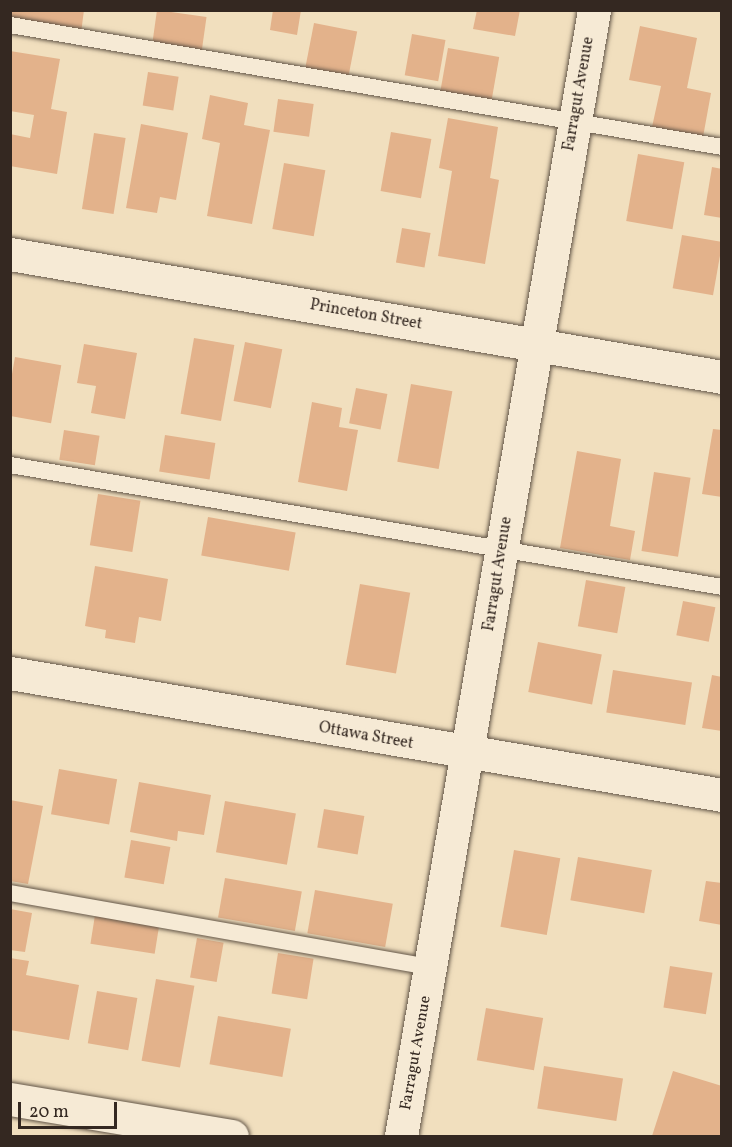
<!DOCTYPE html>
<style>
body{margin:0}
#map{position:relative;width:732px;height:1147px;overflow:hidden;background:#f1dfbe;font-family:Vollkorn,serif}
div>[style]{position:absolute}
.building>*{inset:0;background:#e3b28b;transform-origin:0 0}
.roads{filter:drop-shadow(0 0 2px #635648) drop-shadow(0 0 2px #635648)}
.lane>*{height:16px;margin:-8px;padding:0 8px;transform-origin:8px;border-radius:8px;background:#f6ead5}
.street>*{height:33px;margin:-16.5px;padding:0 16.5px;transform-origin:16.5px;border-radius:16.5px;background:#f6ead5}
.secondary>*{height:33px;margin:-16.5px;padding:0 16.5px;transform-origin:16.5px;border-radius:16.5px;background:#f6ead5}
span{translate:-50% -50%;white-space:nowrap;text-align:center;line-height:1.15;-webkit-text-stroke:4.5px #f6ead5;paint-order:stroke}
.street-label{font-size:16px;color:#342821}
.frame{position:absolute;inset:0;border:12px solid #342821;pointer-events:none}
.scale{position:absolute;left:18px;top:1102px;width:99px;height:27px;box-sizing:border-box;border:3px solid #342821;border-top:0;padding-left:8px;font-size:18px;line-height:21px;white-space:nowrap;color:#342821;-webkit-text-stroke:4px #f6ead5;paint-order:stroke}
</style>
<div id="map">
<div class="building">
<i style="clip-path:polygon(10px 10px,84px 10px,81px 33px,10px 21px)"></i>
<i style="left:157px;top:10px;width:50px;height:35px;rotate:8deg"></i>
<i style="clip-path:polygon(273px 10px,301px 10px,297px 35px,270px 30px)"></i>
<i style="clip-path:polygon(477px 10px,520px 10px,515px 36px,473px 29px)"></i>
<i style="left:314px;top:23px;width:44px;height:46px;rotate:11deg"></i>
<i style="clip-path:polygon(640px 26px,697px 38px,687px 88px,711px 93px,703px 137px,652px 127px,661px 86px,629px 80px)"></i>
<i style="left:412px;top:34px;width:34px;height:42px;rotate:10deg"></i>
<i style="left:448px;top:48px;width:52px;height:44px;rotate:10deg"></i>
<i style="clip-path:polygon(10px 51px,60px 59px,51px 109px,67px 112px,57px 174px,10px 166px,10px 134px,30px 138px,34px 115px,10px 111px)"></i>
<i style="left:148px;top:72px;width:31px;height:34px;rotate:9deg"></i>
<i style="clip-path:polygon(210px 95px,248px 103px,244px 125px,270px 130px,252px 224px,207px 216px,220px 143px,202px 139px)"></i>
<i style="left:278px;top:99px;width:36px;height:33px;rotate:8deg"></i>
<i style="clip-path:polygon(448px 118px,498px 127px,490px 178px,499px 180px,485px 264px,438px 256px,452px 171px,439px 168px)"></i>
<i style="clip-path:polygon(141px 124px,188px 133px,176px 200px,160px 197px,157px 213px,126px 208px)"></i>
<i style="left:391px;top:132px;width:41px;height:60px;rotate:10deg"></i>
<i style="left:94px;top:133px;width:32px;height:77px;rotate:9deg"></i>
<i style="left:638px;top:154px;width:47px;height:68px;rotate:10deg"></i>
<i style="left:284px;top:163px;width:42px;height:67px;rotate:10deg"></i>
<i style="clip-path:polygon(712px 167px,722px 169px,722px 218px,704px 215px)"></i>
<i style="left:402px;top:228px;width:29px;height:35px;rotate:10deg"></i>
<i style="left:682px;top:235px;width:41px;height:54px;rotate:10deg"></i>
<i style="left:194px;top:338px;width:41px;height:77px;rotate:10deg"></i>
<i style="left:245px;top:342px;width:38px;height:60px;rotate:11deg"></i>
<i style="clip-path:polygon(84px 344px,137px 353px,125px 419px,91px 413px,96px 386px,77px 383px)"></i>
<i style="left:15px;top:357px;width:47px;height:59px;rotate:10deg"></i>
<i style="left:411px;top:384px;width:42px;height:79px;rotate:10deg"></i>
<i style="left:356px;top:388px;width:32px;height:36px;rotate:11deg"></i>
<i style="clip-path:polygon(312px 402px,342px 408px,339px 427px,358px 430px,347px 491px,298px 482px)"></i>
<i style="clip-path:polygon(713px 429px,722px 430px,722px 497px,702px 494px)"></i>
<i style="left:64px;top:430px;width:36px;height:30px;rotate:9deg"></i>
<i style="left:165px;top:435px;width:51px;height:37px;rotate:9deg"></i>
<i style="clip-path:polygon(577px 451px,621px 459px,610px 526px,635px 531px,630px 560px,560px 548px)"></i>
<i style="left:654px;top:472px;width:37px;height:80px;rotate:9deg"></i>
<i style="left:98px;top:494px;width:43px;height:52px;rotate:9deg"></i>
<i style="left:208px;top:517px;width:89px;height:39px;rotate:10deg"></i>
<i style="clip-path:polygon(95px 566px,168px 579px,161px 621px,139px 617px,135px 643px,105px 638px,106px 630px,85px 626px)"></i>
<i style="left:586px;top:580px;width:40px;height:47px;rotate:10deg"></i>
<i style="left:360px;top:584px;width:51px;height:82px;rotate:10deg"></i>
<i style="left:683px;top:601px;width:33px;height:35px;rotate:11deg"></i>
<i style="left:538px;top:642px;width:65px;height:51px;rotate:11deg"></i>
<i style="left:613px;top:670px;width:80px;height:43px;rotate:9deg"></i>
<i style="clip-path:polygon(712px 675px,722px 677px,722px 731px,702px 728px)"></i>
<i style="left:59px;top:769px;width:59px;height:46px;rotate:10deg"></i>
<i style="clip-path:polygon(139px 782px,211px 795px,204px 835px,178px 831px,177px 841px,130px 832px)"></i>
<i style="clip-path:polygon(10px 800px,43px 806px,28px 884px,10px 881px)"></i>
<i style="left:225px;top:801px;width:72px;height:52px;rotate:10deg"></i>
<i style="left:324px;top:809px;width:41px;height:39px;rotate:10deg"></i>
<i style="left:131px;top:840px;width:40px;height:38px;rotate:10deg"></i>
<i style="left:514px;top:850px;width:47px;height:78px;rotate:10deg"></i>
<i style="left:578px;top:857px;width:75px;height:44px;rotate:10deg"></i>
<i style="left:225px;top:878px;width:78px;height:40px;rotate:10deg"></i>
<i style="clip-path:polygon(706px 881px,722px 883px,722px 925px,699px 921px)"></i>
<i style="left:315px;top:890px;width:79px;height:44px;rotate:10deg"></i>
<i style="clip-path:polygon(10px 909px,32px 913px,25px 952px,10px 950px)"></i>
<i style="left:95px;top:915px;width:65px;height:29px;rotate:9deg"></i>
<i style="left:197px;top:938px;width:27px;height:40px;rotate:10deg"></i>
<i style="left:278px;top:953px;width:36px;height:41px;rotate:9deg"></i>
<i style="clip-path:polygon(10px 958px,29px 961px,26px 975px,79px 985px,69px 1040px,10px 1030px)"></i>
<i style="left:670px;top:966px;width:43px;height:42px;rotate:9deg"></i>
<i style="left:156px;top:979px;width:39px;height:83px;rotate:10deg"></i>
<i style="left:97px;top:991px;width:41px;height:53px;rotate:10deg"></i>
<i style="left:486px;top:1008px;width:58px;height:53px;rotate:10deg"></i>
<i style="left:218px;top:1016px;width:74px;height:49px;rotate:10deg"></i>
<i style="left:544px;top:1066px;width:80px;height:43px;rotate:9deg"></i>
<i style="clip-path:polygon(673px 1071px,722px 1086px,722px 1136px,652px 1136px)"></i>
</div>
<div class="roads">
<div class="lane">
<i style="left:10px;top:25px;width:722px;rotate:9.72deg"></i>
<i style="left:10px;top:465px;width:722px;rotate:9.72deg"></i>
<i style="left:10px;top:893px;width:427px;rotate:10deg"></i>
</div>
<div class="street">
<i style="left:10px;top:254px;width:723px;rotate:9.8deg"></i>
<i style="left:10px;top:673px;width:722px;rotate:9.72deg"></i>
<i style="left:10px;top:1099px;width:225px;rotate:9.5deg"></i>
</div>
<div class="secondary">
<i style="left:401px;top:1136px;width:1142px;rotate:-80.27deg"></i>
</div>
</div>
<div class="street-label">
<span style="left:579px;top:94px;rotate:-80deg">Farragut Avenue</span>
<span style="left:366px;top:315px;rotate:10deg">Princeton Street</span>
<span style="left:498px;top:574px;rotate:-81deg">Farragut Avenue</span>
<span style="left:366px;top:736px;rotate:10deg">Ottawa Street</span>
<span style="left:416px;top:1053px;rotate:-80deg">Farragut Avenue</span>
</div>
<div class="frame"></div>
<div class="scale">20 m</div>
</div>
